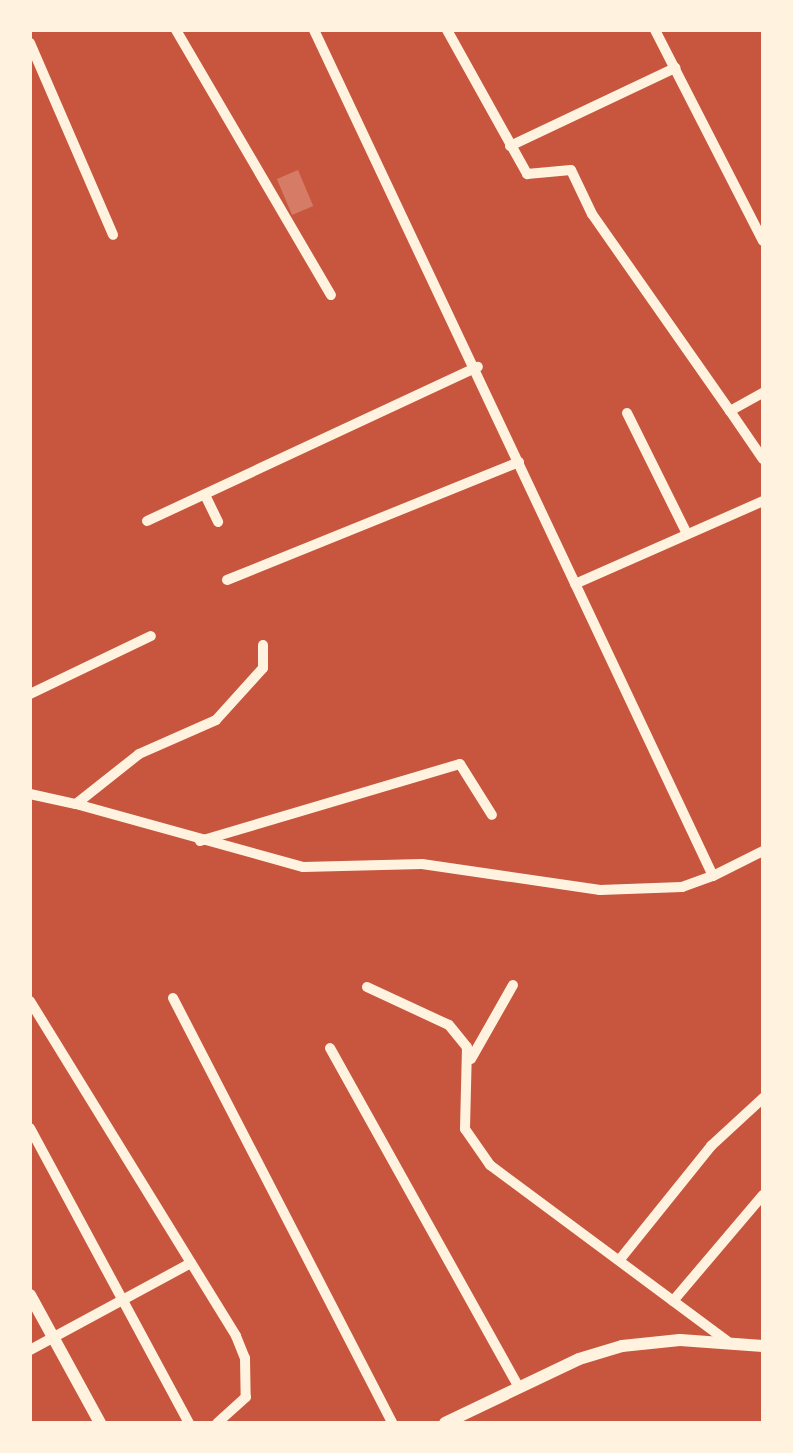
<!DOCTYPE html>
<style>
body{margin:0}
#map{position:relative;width:793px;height:1453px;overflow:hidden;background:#c8553d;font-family:"Asap Condensed",sans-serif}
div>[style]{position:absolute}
.building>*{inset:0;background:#d67c66;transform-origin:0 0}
.minor>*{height:10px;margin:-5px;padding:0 5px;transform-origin:5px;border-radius:5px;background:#fff3e0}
.tertiary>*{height:12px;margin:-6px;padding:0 6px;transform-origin:6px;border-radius:6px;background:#fff3e0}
span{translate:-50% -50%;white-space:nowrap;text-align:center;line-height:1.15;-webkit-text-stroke:10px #fff3e0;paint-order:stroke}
.frame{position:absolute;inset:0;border:32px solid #fff3e0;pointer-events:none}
</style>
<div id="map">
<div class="building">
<i style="left:298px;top:170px;width:39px;height:23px;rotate:67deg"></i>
</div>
<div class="minor">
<i style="left:176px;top:30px;width:307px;rotate:59.7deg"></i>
<i style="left:314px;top:30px;width:935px;rotate:64.75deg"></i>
<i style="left:713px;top:876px;width:56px;rotate:-26.6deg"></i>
<i style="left:447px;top:30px;width:165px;rotate:60.9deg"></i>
<i style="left:527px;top:174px;width:44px;rotate:-5.2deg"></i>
<i style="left:571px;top:170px;width:49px;rotate:64.5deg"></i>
<i style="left:592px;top:214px;width:241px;rotate:55deg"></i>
<i style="left:730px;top:411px;width:38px;rotate:-29deg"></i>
<i style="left:655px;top:30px;width:237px;rotate:62.9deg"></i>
<i style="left:30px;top:43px;width:209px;rotate:66.6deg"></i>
<i style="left:510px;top:146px;width:183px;rotate:-25.3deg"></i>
<i style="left:730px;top:411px;width:58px;rotate:55.5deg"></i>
<i style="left:627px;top:413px;width:133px;rotate:63.6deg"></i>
<i style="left:205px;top:495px;width:30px;rotate:64deg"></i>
<i style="left:147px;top:521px;width:365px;rotate:-25deg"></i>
<i style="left:227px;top:580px;width:315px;rotate:-22deg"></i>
<i style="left:575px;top:584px;width:206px;rotate:-23.8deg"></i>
<i style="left:30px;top:694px;width:134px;rotate:-25.6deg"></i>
<i style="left:30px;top:794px;width:47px;rotate:12.3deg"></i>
<i style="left:76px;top:804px;width:80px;rotate:-38.4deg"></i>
<i style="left:139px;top:754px;width:84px;rotate:-23.8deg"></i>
<i style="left:216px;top:720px;width:70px;rotate:-47.9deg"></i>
<i style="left:263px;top:668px;width:23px;rotate:-90deg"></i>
<i style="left:76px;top:804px;width:236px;rotate:15.5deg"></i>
<i style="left:303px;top:867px;width:119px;rotate:-1.4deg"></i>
<i style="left:422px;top:864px;width:180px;rotate:8.3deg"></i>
<i style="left:600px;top:890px;width:82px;rotate:-2.1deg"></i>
<i style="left:682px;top:887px;width:33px;rotate:-20deg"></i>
<i style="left:200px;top:841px;width:271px;rotate:-16.5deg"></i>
<i style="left:460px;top:764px;width:60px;rotate:57.9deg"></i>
<i style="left:367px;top:987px;width:90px;rotate:24.9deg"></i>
<i style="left:449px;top:1025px;width:28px;rotate:51deg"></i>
<i style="left:467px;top:1047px;width:82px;rotate:91.4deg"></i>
<i style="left:465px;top:1129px;width:44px;rotate:55.2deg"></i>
<i style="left:490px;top:1165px;width:295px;rotate:36.6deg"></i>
<i style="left:173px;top:998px;width:478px;rotate:62.7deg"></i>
<i style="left:30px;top:1001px;width:393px;rotate:58.4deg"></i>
<i style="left:236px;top:1336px;width:24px;rotate:68deg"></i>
<i style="left:245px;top:1358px;width:39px;rotate:89deg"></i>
<i style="left:246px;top:1397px;width:39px;rotate:138deg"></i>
<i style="left:330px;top:1048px;width:387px;rotate:60.9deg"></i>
<i style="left:471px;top:1059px;width:85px;rotate:-60.4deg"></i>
<i style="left:30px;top:1128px;width:335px;rotate:61.7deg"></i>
<i style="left:621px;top:1258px;width:144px;rotate:-51.2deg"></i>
<i style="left:711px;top:1146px;width:71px;rotate:-42.7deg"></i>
<i style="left:673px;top:1301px;width:139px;rotate:-49.7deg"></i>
<i style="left:30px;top:1350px;width:183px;rotate:-28.4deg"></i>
</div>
<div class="tertiary">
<i style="left:30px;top:1295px;width:146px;rotate:61.3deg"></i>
<i style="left:445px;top:1423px;width:148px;rotate:-25.5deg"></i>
<i style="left:579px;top:1359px;width:45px;rotate:-16.8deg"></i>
<i style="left:622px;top:1346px;width:58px;rotate:-5.9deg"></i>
<i style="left:680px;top:1340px;width:83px;rotate:4.1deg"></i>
</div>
<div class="frame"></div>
</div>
